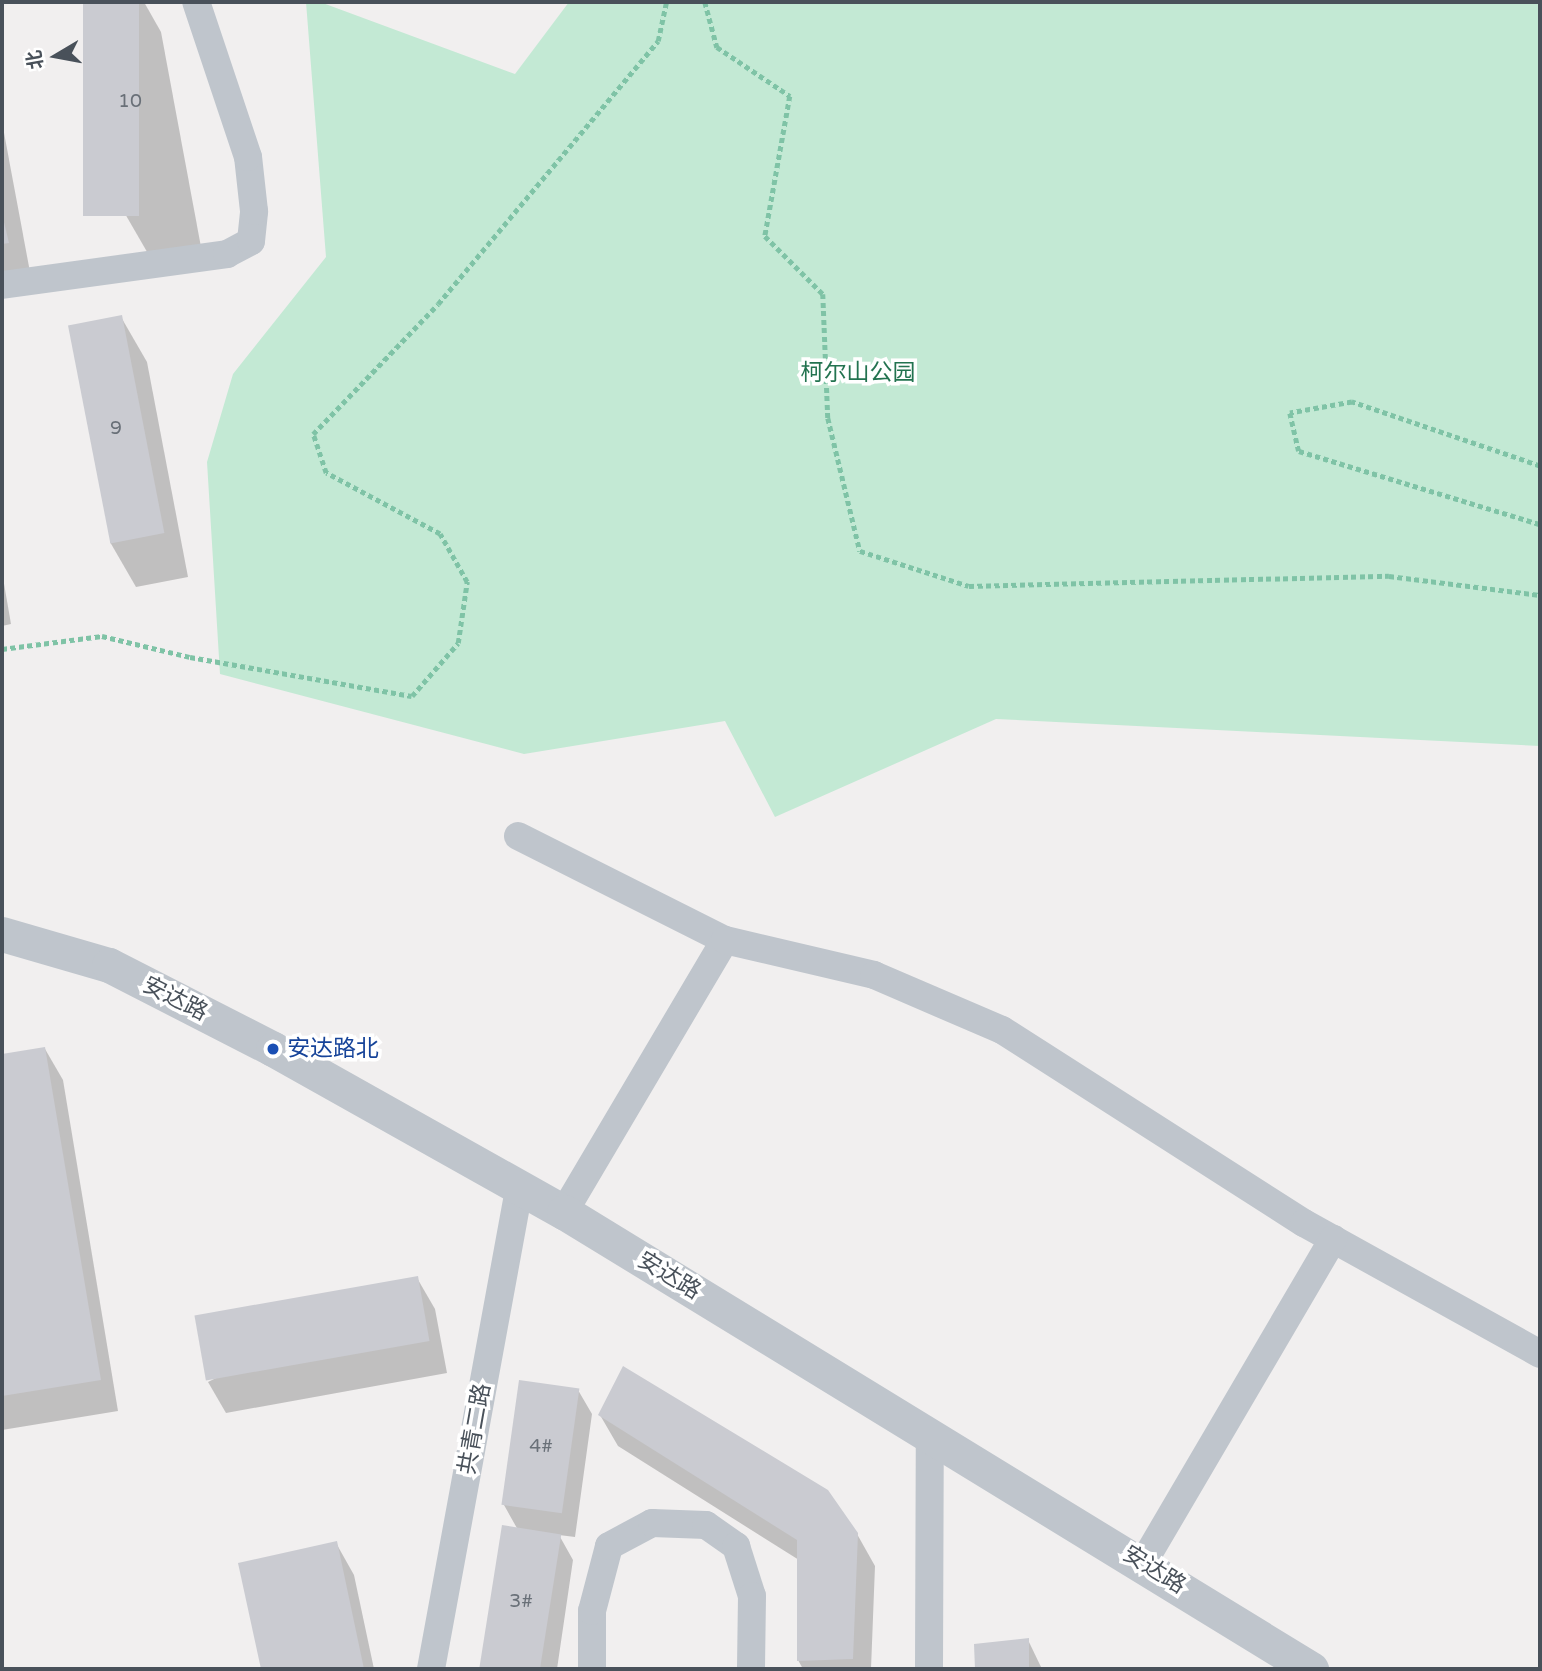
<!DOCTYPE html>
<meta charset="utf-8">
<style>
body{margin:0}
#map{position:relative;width:1542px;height:1671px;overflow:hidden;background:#f1efef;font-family:"Varela Round","Noto Sans SC",sans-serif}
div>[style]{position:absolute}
.green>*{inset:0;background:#c3e9d4}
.shadow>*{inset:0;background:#0003}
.building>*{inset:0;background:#cacbd1;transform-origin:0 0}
.path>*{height:4.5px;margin-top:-2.25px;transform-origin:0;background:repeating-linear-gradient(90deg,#7fc3a6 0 5px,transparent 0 8.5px)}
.minor>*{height:28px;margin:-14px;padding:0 14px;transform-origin:14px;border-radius:14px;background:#bfc5cc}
.tertiary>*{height:35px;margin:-17.5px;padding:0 17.5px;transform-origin:17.5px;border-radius:17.5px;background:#bfc5cc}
.dots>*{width:19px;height:19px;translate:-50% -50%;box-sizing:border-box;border:4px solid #fff;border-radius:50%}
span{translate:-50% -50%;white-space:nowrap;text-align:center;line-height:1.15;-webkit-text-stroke:7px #fff;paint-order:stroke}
.number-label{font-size:19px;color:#697078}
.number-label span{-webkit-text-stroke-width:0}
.park-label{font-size:23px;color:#237350}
.street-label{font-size:23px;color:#49515a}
.transit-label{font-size:23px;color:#164399}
.left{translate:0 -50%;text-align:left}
.frame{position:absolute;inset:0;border:4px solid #49515a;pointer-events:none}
.north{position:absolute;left:21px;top:21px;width:70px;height:70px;-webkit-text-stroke:5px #fff;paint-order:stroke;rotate:260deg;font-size:19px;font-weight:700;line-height:28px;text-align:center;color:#49515a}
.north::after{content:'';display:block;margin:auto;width:24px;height:32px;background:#49515a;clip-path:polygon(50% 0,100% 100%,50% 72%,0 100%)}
</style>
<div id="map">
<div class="green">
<i style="clip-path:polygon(306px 2px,320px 2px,515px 74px,569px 2px,1540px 2px,1540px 746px,996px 719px,775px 817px,725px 721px,524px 754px,220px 674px,207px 462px,233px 374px,326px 257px)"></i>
</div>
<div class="shadow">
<i style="clip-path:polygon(84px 2px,144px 2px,161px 32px,201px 247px,150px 257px,124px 212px)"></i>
<i style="clip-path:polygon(2px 122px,33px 288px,2px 294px)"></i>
<i style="clip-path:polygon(121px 317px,147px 362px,188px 577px,136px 587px,110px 542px)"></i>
<i style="clip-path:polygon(2px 572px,11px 624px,2px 626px)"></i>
<i style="clip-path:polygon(45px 1049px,63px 1080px,118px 1411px,2px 1430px,2px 1056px)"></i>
<i style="clip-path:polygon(417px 1278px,435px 1309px,447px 1373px,226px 1413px,208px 1382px)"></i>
<i style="clip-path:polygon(578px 1390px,592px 1414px,575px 1537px,559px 1535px,573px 1560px,557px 1669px,482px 1669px,504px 1527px,518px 1530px,504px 1505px)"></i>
<i style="clip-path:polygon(600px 1415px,857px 1534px,875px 1566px,871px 1669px,803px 1669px,798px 1660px,799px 1560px,618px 1446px)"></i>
<i style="clip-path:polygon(336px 1543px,354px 1575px,374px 1669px,263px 1669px,241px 1564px)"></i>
<i style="clip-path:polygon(1028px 1640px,1042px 1669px,976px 1669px,976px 1646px)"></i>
</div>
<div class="building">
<i style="left:83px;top:2px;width:56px;height:214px"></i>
<i style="clip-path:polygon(2px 214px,9px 243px,2px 244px)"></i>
<i style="left:122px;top:315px;width:222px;height:55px;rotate:79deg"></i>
<i style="clip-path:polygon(45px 1047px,101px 1380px,2px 1396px,2px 1054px)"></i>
<i style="left:418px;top:1276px;width:66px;height:227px;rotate:80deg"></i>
<i style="clip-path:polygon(623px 1366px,828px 1490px,858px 1533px,853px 1659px,797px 1661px,797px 1540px,598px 1415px)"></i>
<i style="left:519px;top:1380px;width:61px;height:126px;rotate:8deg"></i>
<i style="left:502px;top:1525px;width:60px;height:146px;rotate:9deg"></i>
<i style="clip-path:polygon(337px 1541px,364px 1669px,261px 1669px,238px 1563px)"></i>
<i style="clip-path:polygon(1029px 1638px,1029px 1669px,975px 1669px,974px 1644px)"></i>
</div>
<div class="path">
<i style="left:705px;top:2px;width:47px;rotate:75.1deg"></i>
<i style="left:717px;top:47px;width:88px;rotate:33.9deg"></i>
<i style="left:790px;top:96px;width:142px;rotate:100.1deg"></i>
<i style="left:765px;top:236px;width:82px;rotate:45deg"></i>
<i style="left:823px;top:294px;width:124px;rotate:87.7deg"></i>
<i style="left:828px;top:418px;width:137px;rotate:76.5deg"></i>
<i style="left:860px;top:551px;width:114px;rotate:17.8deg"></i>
<i style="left:969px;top:586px;width:420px;rotate:-1.4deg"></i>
<i style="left:1389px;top:576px;width:152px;rotate:7.2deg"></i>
<i style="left:1540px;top:466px;width:199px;rotate:-161.2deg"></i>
<i style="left:1352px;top:402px;width:63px;rotate:169.9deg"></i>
<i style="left:1290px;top:413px;width:39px;rotate:77deg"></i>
<i style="left:1299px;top:451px;width:252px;rotate:16.9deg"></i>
<i style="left:2px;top:649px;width:101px;rotate:-7.4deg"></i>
<i style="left:102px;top:636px;width:90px;rotate:13.4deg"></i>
<i style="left:190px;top:657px;width:225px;rotate:10deg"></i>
<i style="left:412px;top:696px;width:70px;rotate:-49deg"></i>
<i style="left:458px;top:643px;width:62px;rotate:-81.6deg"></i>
<i style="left:467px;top:582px;width:55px;rotate:-119.4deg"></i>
<i style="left:440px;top:534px;width:129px;rotate:-151.8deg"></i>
<i style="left:326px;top:473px;width:41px;rotate:-108.4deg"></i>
<i style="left:313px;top:434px;width:180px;rotate:-46.1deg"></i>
<i style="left:438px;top:304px;width:343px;rotate:-50.1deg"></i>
<i style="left:658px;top:41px;width:40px;rotate:-78deg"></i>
</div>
<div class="minor">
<i style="left:2px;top:285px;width:227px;rotate:-7.8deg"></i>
<i style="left:227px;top:254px;width:27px;rotate:-28deg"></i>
<i style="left:251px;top:241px;width:30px;rotate:-84deg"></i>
<i style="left:254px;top:211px;width:54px;rotate:-96.3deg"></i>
<i style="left:248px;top:157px;width:163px;rotate:-108.5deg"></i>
<i style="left:518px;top:836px;width:232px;rotate:26.7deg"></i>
<i style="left:564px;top:1212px;width:316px;rotate:-59.4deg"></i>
<i style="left:725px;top:940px;width:153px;rotate:13.2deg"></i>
<i style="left:874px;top:975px;width:139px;rotate:23.3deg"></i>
<i style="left:1002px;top:1030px;width:358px;rotate:32.6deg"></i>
<i style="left:1304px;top:1223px;width:270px;rotate:29deg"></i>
<i style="left:1143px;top:1563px;width:376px;rotate:-59.6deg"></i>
<i style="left:431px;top:1669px;width:489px;rotate:-79.6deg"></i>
<i style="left:592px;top:1669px;width:58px;rotate:-90deg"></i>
<i style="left:592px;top:1611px;width:67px;rotate:-75.3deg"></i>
<i style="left:609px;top:1546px;width:49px;rotate:-28.1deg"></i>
<i style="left:652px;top:1523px;width:54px;rotate:2.1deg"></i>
<i style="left:706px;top:1525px;width:37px;rotate:35deg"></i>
<i style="left:736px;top:1546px;width:52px;rotate:72.3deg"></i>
<i style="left:752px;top:1596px;width:73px;rotate:90.8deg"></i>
<i style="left:929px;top:1669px;width:236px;rotate:-89.8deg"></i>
</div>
<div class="tertiary">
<i style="left:2px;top:934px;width:111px;rotate:16.2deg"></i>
<i style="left:109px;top:965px;width:184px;rotate:27.1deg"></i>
<i style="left:273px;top:1049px;width:334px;rotate:29.3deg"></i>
<i style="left:564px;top:1212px;width:876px;rotate:31.46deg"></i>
</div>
<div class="dots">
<i style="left:273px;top:1049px;background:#1a4fb4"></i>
</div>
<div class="number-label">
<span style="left:130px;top:102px">10</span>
<span style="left:116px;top:429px">9</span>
<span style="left:541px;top:1447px">4#</span>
<span style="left:521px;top:1602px">3#</span>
</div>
<div class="park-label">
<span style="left:858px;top:373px">柯尔山公园</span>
</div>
<div class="street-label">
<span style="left:175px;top:999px;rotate:27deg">安达路</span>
<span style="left:669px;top:1276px;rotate:31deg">安达路</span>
<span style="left:475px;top:1429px;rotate:-80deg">共青二路</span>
<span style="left:1154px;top:1570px;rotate:32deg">安达路</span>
</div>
<div class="transit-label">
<span class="left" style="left:287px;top:1049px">安达路北</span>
</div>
<div class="frame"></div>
<div class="north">北</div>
</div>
